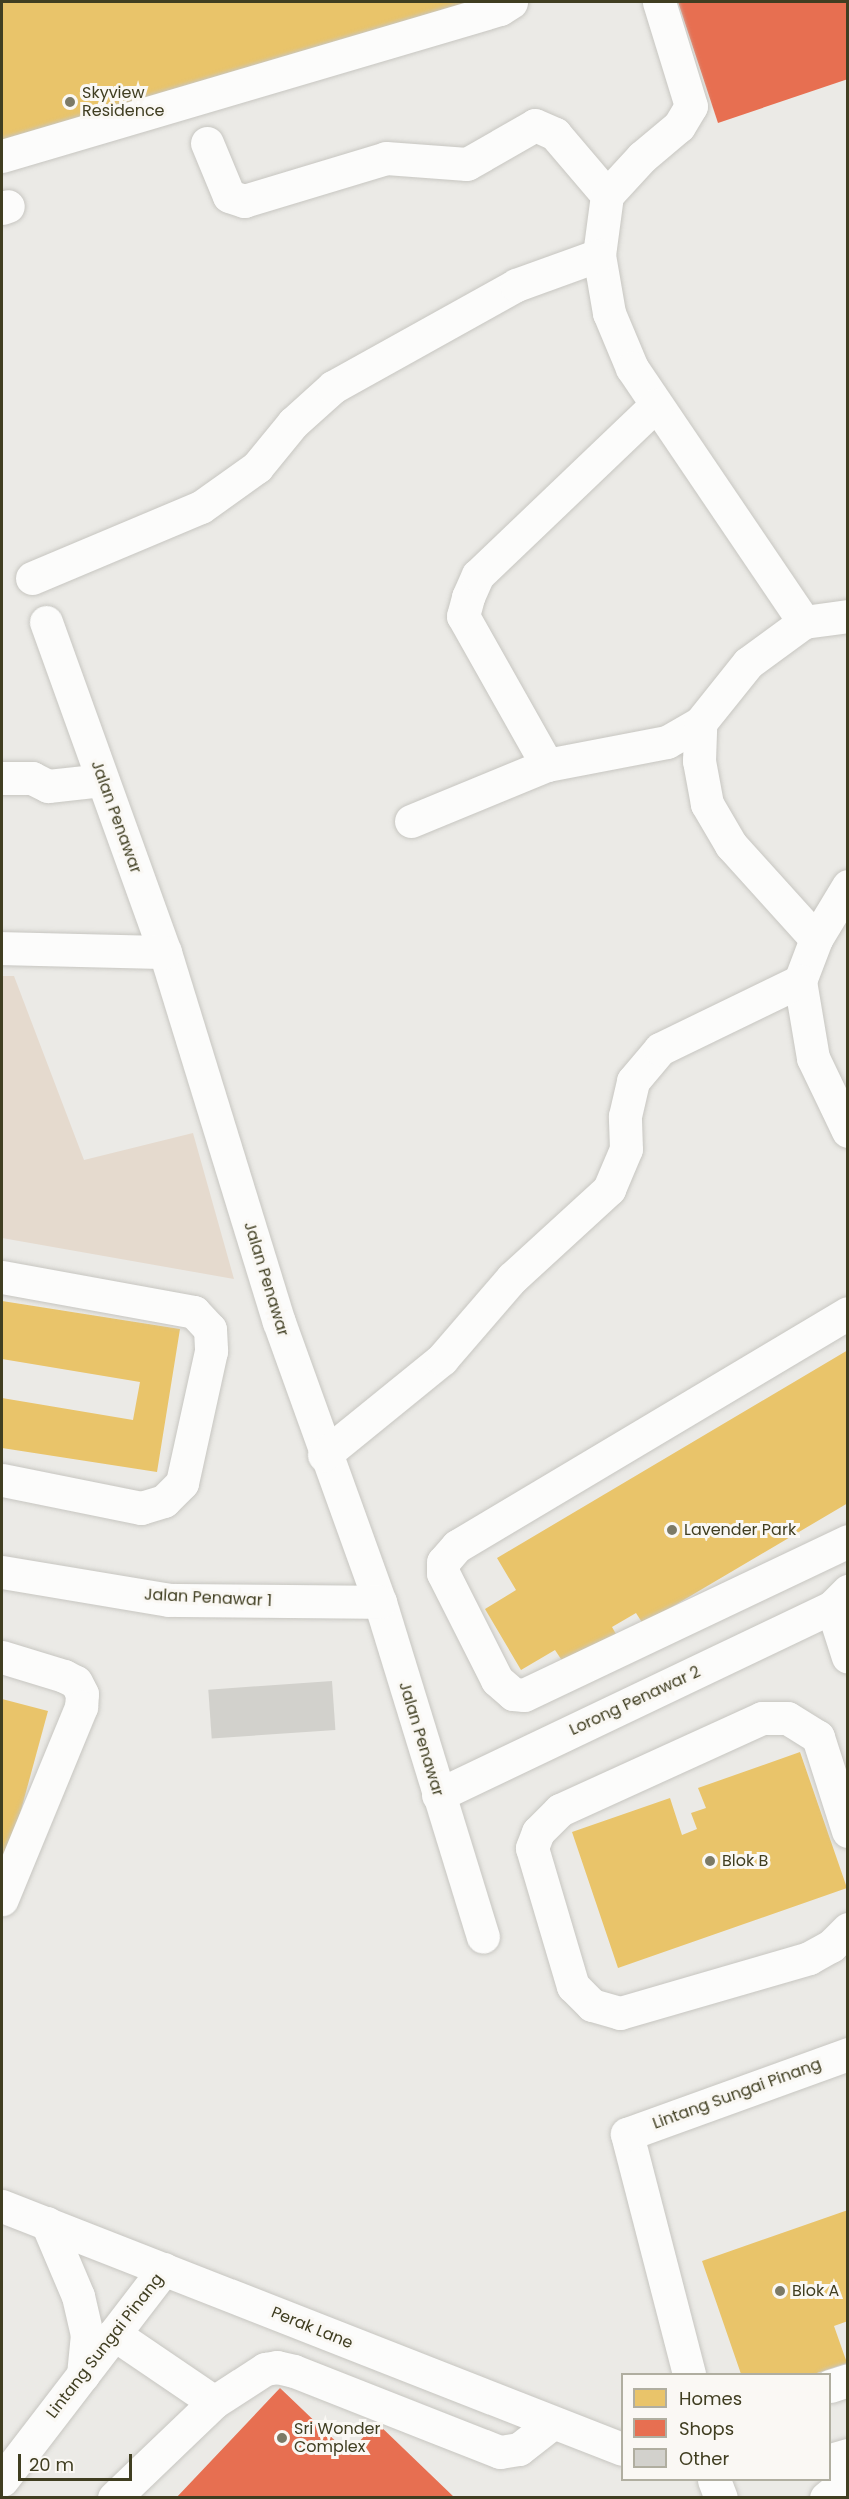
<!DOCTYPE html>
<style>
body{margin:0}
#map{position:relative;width:849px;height:2499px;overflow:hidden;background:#ebeae6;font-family:Poppins,sans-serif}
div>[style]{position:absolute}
.green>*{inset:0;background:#e5dace}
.homes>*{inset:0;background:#e9c46a}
.shops>*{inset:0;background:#e76f51}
.building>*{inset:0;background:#d2d1cc;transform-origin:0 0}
.roads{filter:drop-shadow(0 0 2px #c7c6c1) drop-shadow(0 0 2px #c7c6c1)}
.minor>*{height:33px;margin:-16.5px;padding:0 16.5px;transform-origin:16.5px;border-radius:16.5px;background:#fcfcfb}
.dots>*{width:16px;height:16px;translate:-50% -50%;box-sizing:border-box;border:3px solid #faf8f4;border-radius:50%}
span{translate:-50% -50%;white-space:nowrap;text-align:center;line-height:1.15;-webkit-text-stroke:6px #faf8f4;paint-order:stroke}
.poi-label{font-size:16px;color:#403e21}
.left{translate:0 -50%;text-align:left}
.street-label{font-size:16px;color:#403e21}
.frame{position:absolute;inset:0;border:3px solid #403e21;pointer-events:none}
.legend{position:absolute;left:621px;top:2373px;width:210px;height:108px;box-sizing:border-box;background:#faf8f4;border:2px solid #b0aea0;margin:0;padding:8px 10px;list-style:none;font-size:18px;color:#403e21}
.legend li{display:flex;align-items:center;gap:12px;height:30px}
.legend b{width:30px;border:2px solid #b0aea0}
.scale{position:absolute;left:18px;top:2454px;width:114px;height:27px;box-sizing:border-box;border:3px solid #403e21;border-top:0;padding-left:8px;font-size:18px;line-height:21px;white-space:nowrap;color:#403e21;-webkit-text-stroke:4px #faf8f4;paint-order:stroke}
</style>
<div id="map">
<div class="green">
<i style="clip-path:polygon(2px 976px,14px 976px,84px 1160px,193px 1133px,234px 1279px,2px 1238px)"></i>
</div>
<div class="homes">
<i style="clip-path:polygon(2px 2px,484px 2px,2px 142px)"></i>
<i style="clip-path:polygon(2px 1301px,180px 1329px,157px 1472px,2px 1448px,2px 1398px,133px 1420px,140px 1382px,2px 1359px)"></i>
<i style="clip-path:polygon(848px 1350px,848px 1503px,643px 1624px,636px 1613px,612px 1627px,616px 1634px,565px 1665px,555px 1650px,521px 1670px,485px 1609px,516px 1590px,497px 1558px)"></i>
<i style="clip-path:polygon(2px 1699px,48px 1711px,2px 1880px)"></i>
<i style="clip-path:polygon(800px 1752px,847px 1888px,618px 1968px,572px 1832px,670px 1798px,682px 1835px,697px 1829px,691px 1813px,706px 1808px,698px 1788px)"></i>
<i style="clip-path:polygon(848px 2210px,848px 2321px,834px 2326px,847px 2363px,814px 2374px,741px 2374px,702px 2261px)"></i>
<i style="clip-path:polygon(362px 2483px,377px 2498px,348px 2498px)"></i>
</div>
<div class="shops">
<i style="clip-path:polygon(678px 2px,848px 2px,848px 79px,718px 123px)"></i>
<i style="clip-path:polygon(280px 2388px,348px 2453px,377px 2423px,455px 2498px,176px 2498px)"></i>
</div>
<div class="building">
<i style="left:332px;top:1681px;width:49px;height:124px;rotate:86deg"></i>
</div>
<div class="roads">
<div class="minor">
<i style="left:207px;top:143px;width:57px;rotate:67.5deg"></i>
<i style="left:229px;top:196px;width:16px;rotate:18deg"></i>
<i style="left:244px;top:201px;width:148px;rotate:-16.8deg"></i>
<i style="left:386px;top:158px;width:81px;rotate:4.2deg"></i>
<i style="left:467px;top:164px;width:78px;rotate:-29.8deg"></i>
<i style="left:535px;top:125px;width:22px;rotate:24deg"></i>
<i style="left:555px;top:134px;width:80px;rotate:49.6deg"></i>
<i style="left:607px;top:195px;width:61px;rotate:97.6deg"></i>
<i style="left:599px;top:255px;width:59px;rotate:80.2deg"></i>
<i style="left:609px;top:313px;width:60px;rotate:67.3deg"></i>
<i style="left:632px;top:368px;width:307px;rotate:55.9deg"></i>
<i style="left:2px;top:156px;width:519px;rotate:-16.45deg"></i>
<i style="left:500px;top:9px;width:13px;rotate:-32deg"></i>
<i style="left:607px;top:195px;width:52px;rotate:-47.4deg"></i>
<i style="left:642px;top:157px;width:48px;rotate:-40deg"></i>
<i style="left:679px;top:126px;width:23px;rotate:-59deg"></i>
<i style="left:691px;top:106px;width:109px;rotate:-107.1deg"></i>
<i style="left:2px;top:208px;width:6px;rotate:-18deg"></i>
<i style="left:32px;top:578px;width:183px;rotate:-22.8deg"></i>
<i style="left:201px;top:507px;width:69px;rotate:-35.5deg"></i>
<i style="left:257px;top:467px;width:57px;rotate:-50.7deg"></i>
<i style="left:293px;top:423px;width:54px;rotate:-42deg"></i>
<i style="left:333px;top:387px;width:210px;rotate:-29.1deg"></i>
<i style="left:516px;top:285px;width:88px;rotate:-19.9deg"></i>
<i style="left:46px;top:622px;width:351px;rotate:70.2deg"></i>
<i style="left:165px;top:952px;width:387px;rotate:72.9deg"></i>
<i style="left:279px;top:1322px;width:298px;rotate:70.2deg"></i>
<i style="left:380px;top:1602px;width:350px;rotate:72.9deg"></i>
<i style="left:547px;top:765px;width:171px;rotate:-119.4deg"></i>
<i style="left:463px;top:616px;width:20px;rotate:-75deg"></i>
<i style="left:468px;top:597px;width:24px;rotate:-66deg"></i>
<i style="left:478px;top:575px;width:246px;rotate:-43.7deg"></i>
<i style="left:2px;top:778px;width:30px"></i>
<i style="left:32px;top:778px;width:18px;rotate:27deg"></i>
<i style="left:48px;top:786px;width:54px;rotate:-6.3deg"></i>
<i style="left:411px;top:821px;width:147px;rotate:-22.4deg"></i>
<i style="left:547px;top:765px;width:122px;rotate:-10.9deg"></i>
<i style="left:667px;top:742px;width:38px;rotate:-30deg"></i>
<i style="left:848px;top:886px;width:62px;rotate:121.1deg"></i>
<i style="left:816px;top:939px;width:45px;rotate:110.9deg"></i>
<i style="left:800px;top:981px;width:78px;rotate:80.4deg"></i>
<i style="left:813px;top:1058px;width:81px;rotate:64.4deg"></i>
<i style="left:816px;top:939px;width:127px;rotate:-132.1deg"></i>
<i style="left:731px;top:845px;width:48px;rotate:-120.3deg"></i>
<i style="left:707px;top:804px;width:44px;rotate:-100.5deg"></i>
<i style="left:699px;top:761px;width:38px;rotate:-88deg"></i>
<i style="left:700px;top:723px;width:77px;rotate:-51.3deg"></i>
<i style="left:748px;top:663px;width:69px;rotate:-36.2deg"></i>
<i style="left:804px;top:622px;width:44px;rotate:-7.8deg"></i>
<i style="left:2px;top:948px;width:163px;rotate:1.4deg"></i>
<i style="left:2px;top:1277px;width:195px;rotate:10.3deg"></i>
<i style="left:194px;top:1312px;width:23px;rotate:47deg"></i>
<i style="left:210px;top:1329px;width:22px;rotate:87deg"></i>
<i style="left:211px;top:1351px;width:135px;rotate:102.4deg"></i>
<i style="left:182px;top:1483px;width:25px;rotate:135deg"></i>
<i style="left:164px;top:1501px;width:24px;rotate:163deg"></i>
<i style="left:141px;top:1508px;width:142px;rotate:-168.6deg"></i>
<i style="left:848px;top:1313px;width:455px;rotate:149.2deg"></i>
<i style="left:457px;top:1546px;width:21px;rotate:131deg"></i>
<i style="left:443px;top:1562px;width:11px;rotate:90deg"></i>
<i style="left:443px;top:1573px;width:120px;rotate:63.2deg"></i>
<i style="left:497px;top:1680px;width:21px;rotate:41deg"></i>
<i style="left:513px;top:1694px;width:11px;rotate:5deg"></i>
<i style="left:524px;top:1695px;width:359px;rotate:-25.4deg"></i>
<i style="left:324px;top:1455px;width:152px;rotate:-39.1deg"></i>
<i style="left:442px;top:1359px;width:107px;rotate:-49.2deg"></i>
<i style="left:512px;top:1278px;width:132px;rotate:-42.5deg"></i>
<i style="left:609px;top:1189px;width:43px;rotate:-67deg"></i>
<i style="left:626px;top:1149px;width:33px;rotate:-92deg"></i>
<i style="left:625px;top:1116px;width:36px;rotate:-77deg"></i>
<i style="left:633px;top:1081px;width:42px;rotate:-49.8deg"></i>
<i style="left:660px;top:1049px;width:156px;rotate:-25.9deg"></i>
<i style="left:2px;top:1572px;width:169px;rotate:9.5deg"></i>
<i style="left:169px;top:1600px;width:211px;rotate:0.5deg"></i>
<i style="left:832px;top:1607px;width:52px;rotate:72.3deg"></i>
<i style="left:2px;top:1657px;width:65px;rotate:17deg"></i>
<i style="left:64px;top:1676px;width:13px;rotate:27deg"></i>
<i style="left:76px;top:1682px;width:13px;rotate:63deg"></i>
<i style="left:82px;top:1694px;width:13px;rotate:94deg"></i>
<i style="left:81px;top:1707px;width:208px;rotate:112.4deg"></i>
<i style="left:438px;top:1795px;width:437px;rotate:-25.5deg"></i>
<i style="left:832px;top:1607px;width:23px;rotate:-45deg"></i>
<i style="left:848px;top:1831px;width:99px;rotate:-107.7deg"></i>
<i style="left:818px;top:1737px;width:36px;rotate:-148deg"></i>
<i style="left:787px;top:1718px;width:25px;rotate:180deg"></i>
<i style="left:762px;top:1718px;width:222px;rotate:155.5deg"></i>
<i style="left:560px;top:1810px;width:31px;rotate:135deg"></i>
<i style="left:538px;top:1832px;width:17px;rotate:111deg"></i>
<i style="left:532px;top:1848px;width:144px;rotate:73.5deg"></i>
<i style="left:573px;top:1986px;width:27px;rotate:45deg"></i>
<i style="left:592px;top:2005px;width:29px;rotate:16deg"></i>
<i style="left:620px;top:2013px;width:197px;rotate:-16.2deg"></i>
<i style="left:809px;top:1958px;width:25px;rotate:-29deg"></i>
<i style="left:831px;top:1946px;width:24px;rotate:-45deg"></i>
<i style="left:2px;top:2206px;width:666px;rotate:21.4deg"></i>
<i style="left:47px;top:2223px;width:79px;rotate:67deg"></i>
<i style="left:78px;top:2296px;width:39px;rotate:77deg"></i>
<i style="left:87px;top:2334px;width:41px;rotate:95.6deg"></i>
<i style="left:114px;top:2334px;width:121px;rotate:34.2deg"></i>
<i style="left:689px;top:2374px;width:248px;rotate:-104.5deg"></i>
<i style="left:627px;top:2134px;width:235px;rotate:-19.9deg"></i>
<i style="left:830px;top:2386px;width:19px;rotate:-18deg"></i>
<i style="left:830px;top:2460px;width:19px;rotate:-16deg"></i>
<i style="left:2px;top:2480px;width:266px;rotate:-52.5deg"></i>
<i style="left:714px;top:2480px;width:19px;rotate:69deg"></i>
<i style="left:114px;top:2498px;width:139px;rotate:-43.8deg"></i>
<i style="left:214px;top:2402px;width:61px;rotate:-32.9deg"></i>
<i style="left:265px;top:2369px;width:12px;rotate:-9deg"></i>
<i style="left:277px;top:2367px;width:17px;rotate:13deg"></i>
<i style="left:294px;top:2371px;width:221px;rotate:21.5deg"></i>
<i style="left:500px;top:2452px;width:19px;rotate:-9deg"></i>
<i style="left:519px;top:2449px;width:41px;rotate:-38deg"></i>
<i style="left:826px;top:2498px;width:28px;rotate:-39deg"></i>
</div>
</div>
<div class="dots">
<i style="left:70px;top:102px;background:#7c7a66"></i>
<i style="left:672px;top:1530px;background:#7c7a66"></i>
<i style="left:710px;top:1861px;background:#7c7a66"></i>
<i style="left:780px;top:2291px;background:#7c7a66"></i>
<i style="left:282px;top:2438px;background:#7c7a66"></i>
</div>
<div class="poi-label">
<span class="left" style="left:82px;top:102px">Skyview<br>Residence</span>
<span class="left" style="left:684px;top:1530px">Lavender Park</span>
<span class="left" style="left:722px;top:1861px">Blok B</span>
<span class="left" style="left:792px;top:2291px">Blok A</span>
<span class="left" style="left:294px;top:2438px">Sri Wonder<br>Complex</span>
</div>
<div class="street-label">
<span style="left:116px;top:817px;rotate:70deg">Jalan Penawar</span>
<span style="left:266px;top:1279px;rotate:73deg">Jalan Penawar</span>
<span style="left:208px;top:1598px;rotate:3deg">Jalan Penawar 1</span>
<span style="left:635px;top:1701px;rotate:-25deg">Lorong Penawar 2</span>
<span style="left:421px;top:1739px;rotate:73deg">Jalan Penawar</span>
<span style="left:737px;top:2094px;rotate:-20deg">Lintang Sungai Pinang</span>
<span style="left:312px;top:2328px;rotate:22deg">Perak Lane</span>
<span style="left:105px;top:2346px;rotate:-52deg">Lintang Sungai Pinang</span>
</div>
<div class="frame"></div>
<ul class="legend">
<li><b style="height:16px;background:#e9c46a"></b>Homes</li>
<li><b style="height:16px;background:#e76f51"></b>Shops</li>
<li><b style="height:16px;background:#d2d1cc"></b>Other</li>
</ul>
<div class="scale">20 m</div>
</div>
